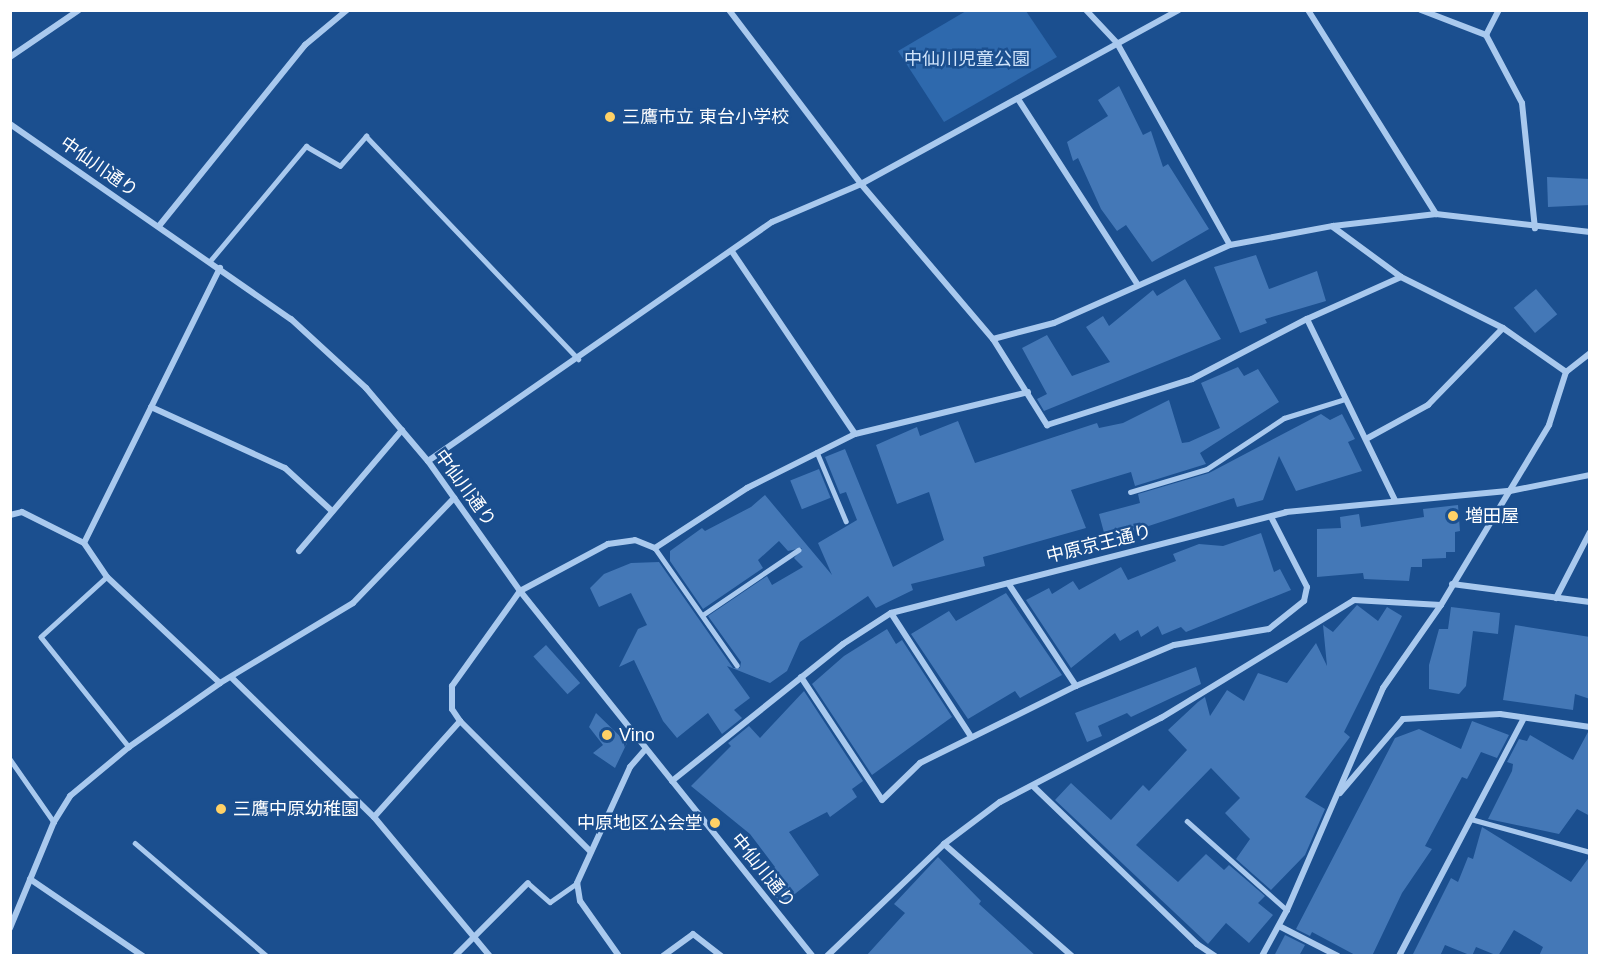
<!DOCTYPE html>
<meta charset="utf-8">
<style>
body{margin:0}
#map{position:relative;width:1600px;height:966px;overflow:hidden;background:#1b4f8f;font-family:Helvetica,"Noto Sans JP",sans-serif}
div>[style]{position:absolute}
.green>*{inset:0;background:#2e69ad}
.building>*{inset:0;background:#4478b7;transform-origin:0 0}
.lane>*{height:4.5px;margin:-2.25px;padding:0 2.25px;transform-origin:2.25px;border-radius:2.25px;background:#a9c9ee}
.street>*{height:6px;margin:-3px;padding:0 3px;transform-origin:3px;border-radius:3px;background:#a9c9ee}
.dots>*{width:16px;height:16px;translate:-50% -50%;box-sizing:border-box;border:3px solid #1b4f8f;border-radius:50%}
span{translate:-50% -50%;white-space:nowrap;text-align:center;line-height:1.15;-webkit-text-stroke:5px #1b4f8f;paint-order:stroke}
.park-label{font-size:18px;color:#cfe3fa}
.poi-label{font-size:18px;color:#fff}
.left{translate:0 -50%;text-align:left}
.right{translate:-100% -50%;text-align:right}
.street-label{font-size:18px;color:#fff}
.frame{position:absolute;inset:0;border:12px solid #fff;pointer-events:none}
</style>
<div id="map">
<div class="green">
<i style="clip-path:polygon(1026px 11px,1057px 57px,944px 122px,898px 51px,966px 11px)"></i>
</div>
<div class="building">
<i style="clip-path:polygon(1119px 86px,1143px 135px,1151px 131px,1163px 167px,1168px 164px,1209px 229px,1152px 262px,1126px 225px,1117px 231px,1101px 209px,1078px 158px,1073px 161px,1067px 142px,1108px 116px,1098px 100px)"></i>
<i style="clip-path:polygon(1547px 177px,1590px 179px,1590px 205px,1548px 207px)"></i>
<i style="clip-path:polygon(1256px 255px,1269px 289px,1317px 271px,1326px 301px,1265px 319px,1267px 323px,1240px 333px,1214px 267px)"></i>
<i style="clip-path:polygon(1185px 279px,1221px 339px,1044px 411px,1037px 399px,1047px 394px,1022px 348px,1047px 335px,1072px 376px,1110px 362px,1086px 327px,1103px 316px,1109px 326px,1153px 290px,1157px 296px)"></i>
<i style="left:1536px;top:289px;width:33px;height:29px;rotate:50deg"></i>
<i style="clip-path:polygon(1238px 367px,1244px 376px,1258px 369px,1279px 402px,1200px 453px,1206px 464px,1135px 486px,1131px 472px,1071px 490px,1086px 528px,983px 557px,985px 566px,911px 584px,913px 590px,876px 608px,868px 596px,800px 642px,787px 671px,770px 683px,727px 666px,750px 698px,734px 710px,742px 718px,722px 734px,708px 713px,677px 738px,663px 721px,634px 660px,619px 667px,638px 629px,647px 625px,631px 593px,599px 607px,590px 588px,604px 574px,631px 563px,659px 562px,733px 668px,740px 668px,741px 662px,708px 616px,767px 576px,772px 585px,803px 567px,794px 558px,802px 548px,788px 551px,779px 541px,758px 560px,763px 568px,703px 609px,670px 561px,670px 551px,702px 528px,705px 531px,751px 507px,765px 495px,832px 575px,818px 543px,857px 520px,846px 492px,840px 494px,825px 457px,845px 449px,893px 567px,944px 540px,929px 492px,897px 504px,876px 445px,917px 427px,920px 436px,958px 421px,975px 463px,1097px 423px,1099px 428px,1123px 423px,1169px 400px,1182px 443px,1189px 442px,1220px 428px,1201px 383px)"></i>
<i style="clip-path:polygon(1321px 414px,1330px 420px,1342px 414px,1355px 439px,1348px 442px,1362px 471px,1296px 491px,1279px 456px,1263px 500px,1237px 507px,1234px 498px,1106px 540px,1099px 514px,1140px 503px,1138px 494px,1209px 473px)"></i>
<i style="left:819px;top:469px;width:31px;height:31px;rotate:68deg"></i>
<i style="clip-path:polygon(1458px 505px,1460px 531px,1455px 532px,1455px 552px,1446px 552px,1446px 558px,1422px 559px,1422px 567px,1411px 567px,1409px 581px,1364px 579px,1363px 573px,1317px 577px,1317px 529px,1341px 528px,1340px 517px,1359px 514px,1361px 527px,1424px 517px,1423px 509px)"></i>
<i style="clip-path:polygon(1261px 533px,1274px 572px,1280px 569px,1291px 590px,1186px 632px,1181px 627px,1162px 635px,1158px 626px,1141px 637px,1138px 630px,1120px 641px,1115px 633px,1071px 668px,1026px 600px,1049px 588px,1052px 594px,1073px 581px,1079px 590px,1121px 567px,1128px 580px,1176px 561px,1173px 554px,1199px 544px,1223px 546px)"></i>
<i style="clip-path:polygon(1006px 593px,1062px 675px,1020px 698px,1015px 691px,968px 719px,911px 634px,949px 611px,956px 621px)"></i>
<i style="clip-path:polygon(1357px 605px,1378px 621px,1387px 607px,1402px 616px,1344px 732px,1350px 737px,1305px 797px,1325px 809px,1305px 855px,1271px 890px,1236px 859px,1250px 839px,1225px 813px,1240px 798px,1211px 768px,1136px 845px,1178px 882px,1206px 854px,1224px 870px,1229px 865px,1265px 896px,1258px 903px,1273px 915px,1249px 943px,1226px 923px,1208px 944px,1055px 800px,1071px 783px,1111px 820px,1143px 785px,1149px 791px,1187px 750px,1168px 730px,1198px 702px,1205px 697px,1210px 716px,1227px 690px,1244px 701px,1258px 673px,1287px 683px,1316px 643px,1327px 666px,1323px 625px,1333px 632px)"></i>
<i style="clip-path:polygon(1451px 607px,1500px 613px,1498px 634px,1473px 631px,1466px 686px,1459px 694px,1429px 689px,1429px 665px,1439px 629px,1448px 629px)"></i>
<i style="clip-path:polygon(1515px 625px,1590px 637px,1590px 699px,1575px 694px,1573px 710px,1503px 700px)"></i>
<i style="clip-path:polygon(887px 629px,896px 644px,902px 640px,952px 717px,872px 775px,812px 684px,844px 656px)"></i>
<i style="left:546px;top:645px;width:51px;height:17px;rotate:48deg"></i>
<i style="clip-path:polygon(1196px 667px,1201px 684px,1131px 717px,1127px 713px,1098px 726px,1102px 736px,1087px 742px,1075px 713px)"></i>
<i style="clip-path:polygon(804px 691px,863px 781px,852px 789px,857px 797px,830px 817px,827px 812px,789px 832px,819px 875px,782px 904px,761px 879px,775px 867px,750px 834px,691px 786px,731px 746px,728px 743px,749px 726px,760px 738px)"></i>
<i style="clip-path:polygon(596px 713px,627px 743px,615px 768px,593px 753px,603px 745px,589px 727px)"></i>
<i style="clip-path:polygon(1472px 721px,1509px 735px,1497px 758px,1481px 752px,1467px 779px,1462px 777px,1425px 846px,1432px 849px,1402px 893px,1372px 956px,1357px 956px,1312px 932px,1310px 936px,1296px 929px,1395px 738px,1419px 729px,1461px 749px)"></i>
<i style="clip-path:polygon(1588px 732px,1590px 816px,1577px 809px,1559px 834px,1488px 819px,1512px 771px,1513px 764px,1507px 762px,1519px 739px,1527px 741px,1530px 735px,1573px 760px)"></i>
<i style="clip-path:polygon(1482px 827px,1571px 882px,1590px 856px,1590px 956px,1539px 956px,1543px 947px,1514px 930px,1498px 956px,1476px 947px,1472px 956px,1445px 945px,1440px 956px,1412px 956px,1451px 878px,1458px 882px,1468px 857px,1473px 859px)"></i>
<i style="clip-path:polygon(938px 857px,981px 901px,979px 904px,1036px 956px,866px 956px,905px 913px,894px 904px)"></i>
<i style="clip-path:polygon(1285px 935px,1305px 945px,1299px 956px,1274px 956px)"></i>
</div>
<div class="lane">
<i style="left:210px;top:261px;width:150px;rotate:-50.1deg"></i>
<i style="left:306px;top:146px;width:39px;rotate:30deg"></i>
<i style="left:340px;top:166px;width:40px;rotate:-49deg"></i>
<i style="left:366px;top:136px;width:308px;rotate:46.4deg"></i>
<i style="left:817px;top:452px;width:75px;rotate:67.2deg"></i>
<i style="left:1130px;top:492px;width:80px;rotate:-16.6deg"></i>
<i style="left:1207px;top:469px;width:92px;rotate:-33.5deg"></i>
<i style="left:1284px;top:418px;width:64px;rotate:-17.3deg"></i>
<i style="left:655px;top:548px;width:143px;rotate:55deg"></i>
<i style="left:107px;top:577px;width:89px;rotate:137.7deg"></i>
<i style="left:41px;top:637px;width:141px;rotate:51.3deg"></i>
<i style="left:704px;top:614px;width:114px;rotate:-34.2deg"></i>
<i style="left:10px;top:759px;width:77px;rotate:55.1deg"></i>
<i style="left:1471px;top:819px;width:123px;rotate:15.5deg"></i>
<i style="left:1187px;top:821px;width:134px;rotate:41.7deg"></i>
<i style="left:135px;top:843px;width:174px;rotate:40.6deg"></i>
<i style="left:528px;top:883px;width:29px;rotate:41deg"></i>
<i style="left:550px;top:902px;width:33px;rotate:-35deg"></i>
</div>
<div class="street">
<i style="left:729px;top:10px;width:218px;rotate:52.8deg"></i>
<i style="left:861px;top:184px;width:204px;rotate:49.6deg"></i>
<i style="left:993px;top:339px;width:102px;rotate:57.9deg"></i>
<i style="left:1047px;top:425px;width:152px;rotate:-17.6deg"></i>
<i style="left:1192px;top:379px;width:130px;rotate:-27.6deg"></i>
<i style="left:1307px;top:319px;width:103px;rotate:-24.1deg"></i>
<i style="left:1401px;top:277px;width:114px;rotate:26.6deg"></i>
<i style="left:1503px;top:328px;width:77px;rotate:34.9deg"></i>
<i style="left:1086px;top:10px;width:45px;rotate:46.8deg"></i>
<i style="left:1117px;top:43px;width:231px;rotate:60.8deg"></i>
<i style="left:1308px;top:10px;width:241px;rotate:57.9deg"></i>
<i style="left:1421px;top:10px;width:70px;rotate:21deg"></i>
<i style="left:1486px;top:35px;width:77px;rotate:62.1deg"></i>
<i style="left:1522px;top:103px;width:126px;rotate:84.1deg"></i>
<i style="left:1486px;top:35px;width:28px;rotate:-63deg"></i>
<i style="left:10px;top:57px;width:83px;rotate:-34.3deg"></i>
<i style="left:1018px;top:99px;width:220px;rotate:57.2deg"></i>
<i style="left:10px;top:124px;width:342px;rotate:34.8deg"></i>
<i style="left:291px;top:319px;width:102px;rotate:42.6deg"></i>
<i style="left:366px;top:388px;width:96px;rotate:49.7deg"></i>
<i style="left:428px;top:461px;width:159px;rotate:54.7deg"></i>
<i style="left:520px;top:591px;width:467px;rotate:51.3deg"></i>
<i style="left:159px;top:226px;width:233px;rotate:-51.1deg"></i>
<i style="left:305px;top:45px;width:55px;rotate:-39.8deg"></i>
<i style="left:1333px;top:227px;width:84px;rotate:36.3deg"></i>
<i style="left:733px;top:253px;width:218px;rotate:56deg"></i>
<i style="left:1307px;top:319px;width:201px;rotate:64.1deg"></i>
<i style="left:993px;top:339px;width:63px;rotate:-14.7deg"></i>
<i style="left:1054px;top:323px;width:193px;rotate:-23.9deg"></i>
<i style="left:1230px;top:245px;width:105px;rotate:-10.5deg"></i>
<i style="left:1333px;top:226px;width:104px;rotate:-6.6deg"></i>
<i style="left:1436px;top:214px;width:155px;rotate:6.7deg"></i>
<i style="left:151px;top:407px;width:147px;rotate:24.5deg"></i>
<i style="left:285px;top:468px;width:64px;rotate:42.5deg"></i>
<i style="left:1366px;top:439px;width:71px;rotate:-28.7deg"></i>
<i style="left:1428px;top:405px;width:107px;rotate:-45.8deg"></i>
<i style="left:428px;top:461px;width:419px;rotate:-34.8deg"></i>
<i style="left:772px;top:222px;width:97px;rotate:-23.1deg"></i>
<i style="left:861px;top:184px;width:362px;rotate:-28.7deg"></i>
<i style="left:10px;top:515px;width:12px;rotate:-14deg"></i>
<i style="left:22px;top:512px;width:69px;rotate:26.6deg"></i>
<i style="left:84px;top:543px;width:307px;rotate:-63.7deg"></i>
<i style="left:84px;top:543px;width:41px;rotate:55.9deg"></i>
<i style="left:107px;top:577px;width:155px;rotate:43.2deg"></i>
<i style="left:299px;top:551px;width:159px;rotate:-49.6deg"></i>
<i style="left:1452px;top:584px;width:139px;rotate:7.4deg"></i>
<i style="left:1556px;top:598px;width:74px;rotate:-62.7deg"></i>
<i style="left:891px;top:613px;width:145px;rotate:57.1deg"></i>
<i style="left:801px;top:677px;width:147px;rotate:56.6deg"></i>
<i style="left:882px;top:800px;width:53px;rotate:-44.2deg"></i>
<i style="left:920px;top:763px;width:174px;rotate:-26.3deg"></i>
<i style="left:1076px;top:686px;width:123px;rotate:-123.4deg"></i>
<i style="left:232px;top:678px;width:199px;rotate:44.4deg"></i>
<i style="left:374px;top:817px;width:129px;rotate:-48.1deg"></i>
<i style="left:460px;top:721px;width:184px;rotate:45deg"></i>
<i style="left:1076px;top:686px;width:106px;rotate:-22.7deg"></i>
<i style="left:1174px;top:645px;width:96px;rotate:-9.6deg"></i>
<i style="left:1269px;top:629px;width:45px;rotate:-38.7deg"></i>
<i style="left:1304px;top:601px;width:14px;rotate:-78deg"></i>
<i style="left:1307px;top:587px;width:79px;rotate:-117.2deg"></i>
<i style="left:460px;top:721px;width:14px;rotate:-124deg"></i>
<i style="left:452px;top:709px;width:23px;rotate:-90deg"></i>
<i style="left:452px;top:686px;width:117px;rotate:-54.4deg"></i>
<i style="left:520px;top:591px;width:100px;rotate:-28.1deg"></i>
<i style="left:608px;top:544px;width:27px;rotate:-8deg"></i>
<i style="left:635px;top:540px;width:22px;rotate:22deg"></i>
<i style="left:655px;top:548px;width:110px;rotate:-33.1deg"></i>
<i style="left:747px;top:488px;width:121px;rotate:-26.6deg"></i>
<i style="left:855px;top:434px;width:178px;rotate:-13.6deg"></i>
<i style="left:672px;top:781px;width:219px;rotate:-38.7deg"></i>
<i style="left:843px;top:644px;width:57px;rotate:-32.9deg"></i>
<i style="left:891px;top:613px;width:408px;rotate:-14.3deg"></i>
<i style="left:1286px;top:512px;width:225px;rotate:-5.4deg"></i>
<i style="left:1510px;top:491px;width:82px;rotate:-11.3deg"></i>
<i style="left:1033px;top:786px;width:228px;rotate:43.9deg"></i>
<i style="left:1197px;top:944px;width:22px;rotate:34deg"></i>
<i style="left:1340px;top:793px;width:97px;rotate:-49.6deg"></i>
<i style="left:1403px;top:719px;width:97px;rotate:-3deg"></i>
<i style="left:1500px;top:714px;width:91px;rotate:8.2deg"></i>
<i style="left:374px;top:817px;width:181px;rotate:50.2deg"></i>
<i style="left:944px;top:844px;width:170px;rotate:41.2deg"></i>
<i style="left:30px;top:879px;width:137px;rotate:34.3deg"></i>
<i style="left:1279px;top:926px;width:66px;rotate:27deg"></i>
<i style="left:10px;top:928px;width:115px;rotate:-67.5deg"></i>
<i style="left:54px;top:822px;width:31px;rotate:-58deg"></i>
<i style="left:70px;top:796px;width:77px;rotate:-39.7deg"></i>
<i style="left:129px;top:747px;width:111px;rotate:-35.1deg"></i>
<i style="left:220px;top:683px;width:155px;rotate:-31deg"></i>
<i style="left:353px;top:603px;width:146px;rotate:-46.1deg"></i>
<i style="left:455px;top:956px;width:103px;rotate:-45deg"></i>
<i style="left:619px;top:956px;width:67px;rotate:-125.3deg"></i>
<i style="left:580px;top:901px;width:18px;rotate:-99deg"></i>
<i style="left:577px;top:883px;width:128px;rotate:-65.4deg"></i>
<i style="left:630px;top:767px;width:23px;rotate:-49deg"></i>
<i style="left:663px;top:956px;width:37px;rotate:-36deg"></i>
<i style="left:693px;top:934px;width:36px;rotate:38deg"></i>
<i style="left:827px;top:956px;width:162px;rotate:-43.7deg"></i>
<i style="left:944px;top:844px;width:70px;rotate:-36.9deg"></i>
<i style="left:1000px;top:802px;width:182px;rotate:-27.6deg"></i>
<i style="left:1161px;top:718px;width:226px;rotate:-31.4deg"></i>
<i style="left:1354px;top:600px;width:87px;rotate:3.3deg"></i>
<i style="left:1262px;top:956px;width:52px;rotate:-61.5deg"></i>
<i style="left:1287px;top:910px;width:242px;rotate:-66.6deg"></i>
<i style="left:1383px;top:688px;width:101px;rotate:-55.1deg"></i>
<i style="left:1441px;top:605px;width:210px;rotate:-59deg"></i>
<i style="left:1549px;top:425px;width:56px;rotate:-72.2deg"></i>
<i style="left:1566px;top:372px;width:31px;rotate:-38deg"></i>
<i style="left:1399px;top:956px;width:269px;rotate:-62.3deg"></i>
</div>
<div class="dots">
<i style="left:610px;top:117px;background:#ffd166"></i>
<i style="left:1453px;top:516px;background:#ffd166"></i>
<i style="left:607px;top:735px;background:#ffd166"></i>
<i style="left:221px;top:809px;background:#ffd166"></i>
<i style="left:715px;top:823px;background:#ffd166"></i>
</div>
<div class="park-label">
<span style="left:967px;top:59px">中仙川児童公園</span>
</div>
<div class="poi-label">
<span class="left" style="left:622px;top:117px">三鷹市立 東台小学校</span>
<span class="left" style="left:1465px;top:516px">増田屋</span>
<span class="left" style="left:619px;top:735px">Vino</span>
<span class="left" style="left:233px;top:809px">三鷹中原幼稚園</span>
<span class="right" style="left:703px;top:823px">中原地区公会堂</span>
</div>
<div class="street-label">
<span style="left:99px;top:167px;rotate:35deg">中仙川通り</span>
<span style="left:465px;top:488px;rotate:54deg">中仙川通り</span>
<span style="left:1099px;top:544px;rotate:-14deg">中原京王通り</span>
<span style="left:763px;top:871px;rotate:51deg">中仙川通り</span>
</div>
<div class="frame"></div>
</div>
